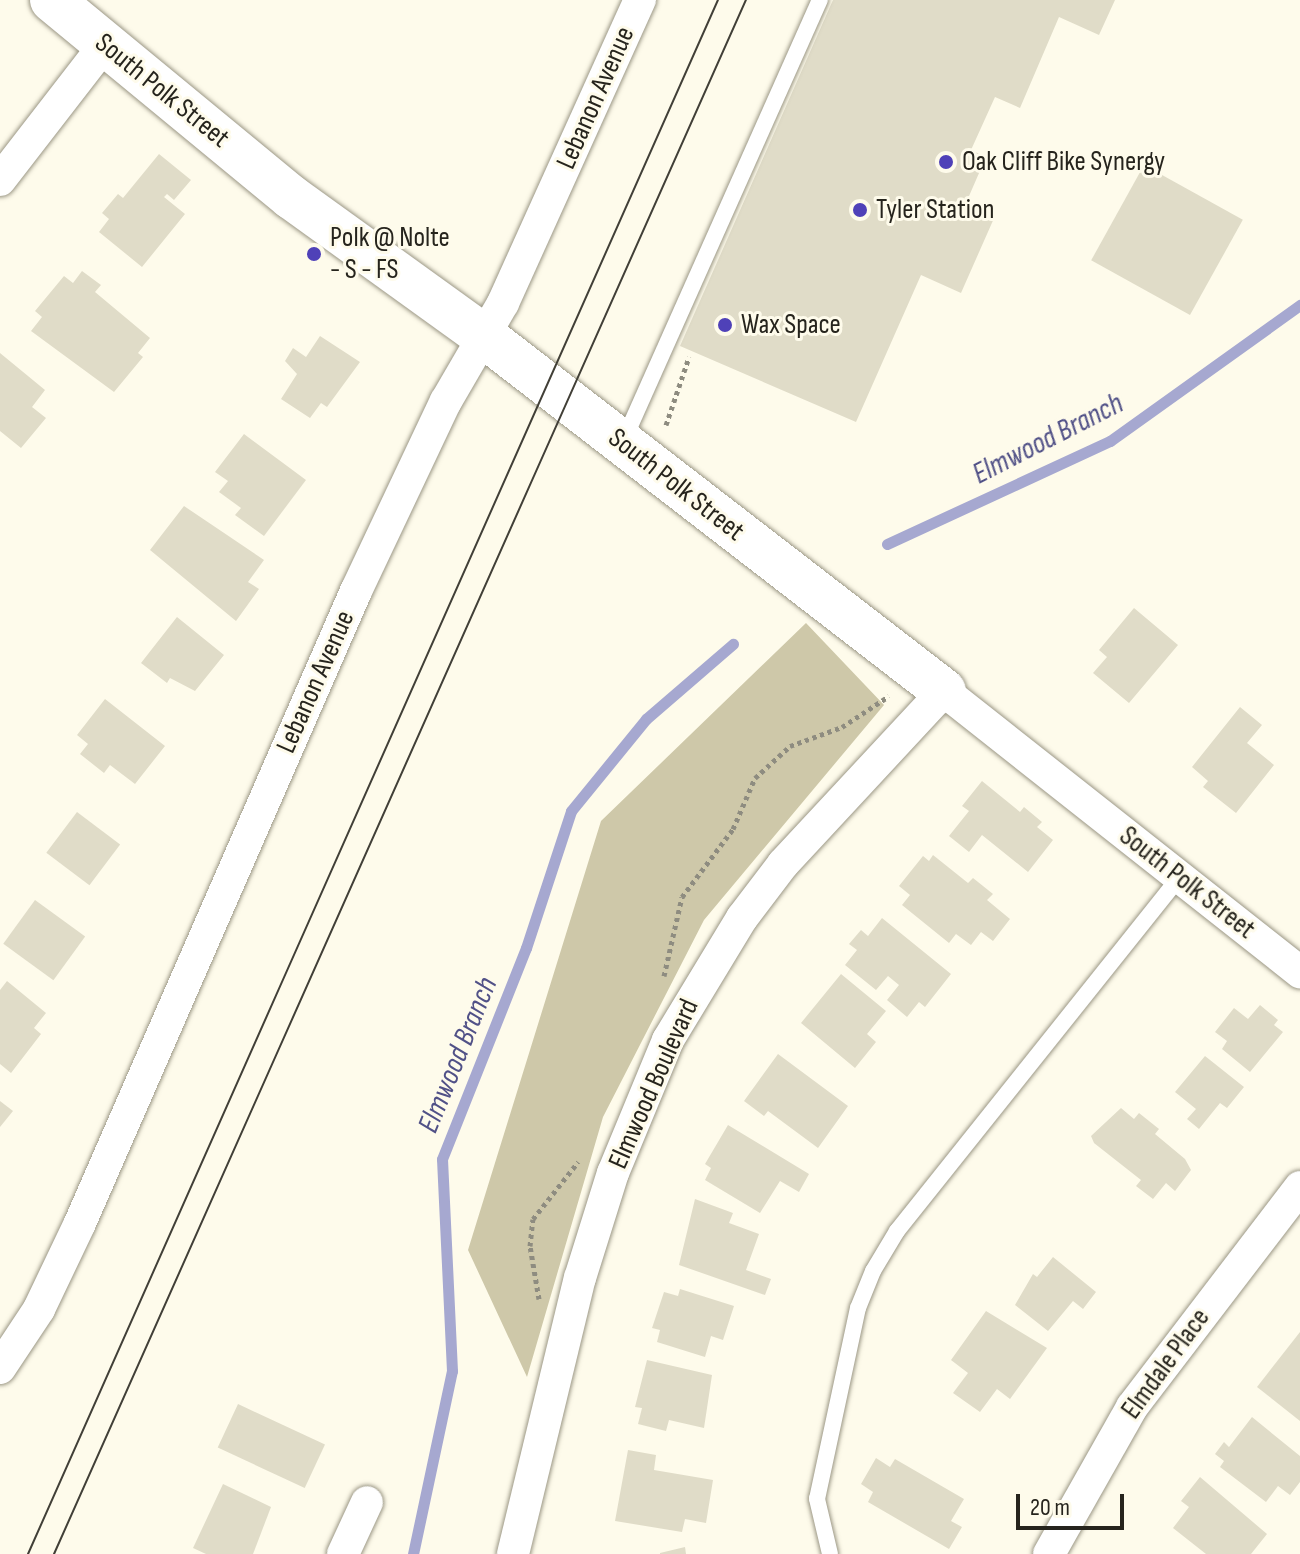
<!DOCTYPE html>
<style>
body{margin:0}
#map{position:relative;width:1300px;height:1554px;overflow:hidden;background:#fefbeb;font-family:"Sofia Sans Condensed",sans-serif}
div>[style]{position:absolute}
.green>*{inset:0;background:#cec8a9}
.stream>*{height:11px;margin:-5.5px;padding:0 5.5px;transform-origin:5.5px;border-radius:5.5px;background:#a6a8d0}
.building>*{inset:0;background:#e0dcc8;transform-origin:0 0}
.path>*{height:5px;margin-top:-2.5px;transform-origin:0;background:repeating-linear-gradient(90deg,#8e8c80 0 4px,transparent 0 8px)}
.roads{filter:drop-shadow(0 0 2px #9b9785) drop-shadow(0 0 2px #9b9785)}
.lane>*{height:16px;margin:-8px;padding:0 8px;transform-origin:8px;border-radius:8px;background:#fff}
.street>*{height:32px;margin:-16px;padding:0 16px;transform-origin:16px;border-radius:16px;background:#fff}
.secondary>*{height:44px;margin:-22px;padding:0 22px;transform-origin:22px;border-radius:22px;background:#fff}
.tram>*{height:2px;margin:-1px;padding:0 1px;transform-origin:1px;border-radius:1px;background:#413f37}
.dots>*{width:22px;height:22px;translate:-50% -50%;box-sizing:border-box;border:4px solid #fefbeb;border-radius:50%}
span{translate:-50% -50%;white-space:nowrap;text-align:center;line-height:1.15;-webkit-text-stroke:6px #fefbeb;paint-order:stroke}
.street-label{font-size:28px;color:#26241d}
.poi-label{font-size:28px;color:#26241d}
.left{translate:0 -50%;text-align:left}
.water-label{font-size:30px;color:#515187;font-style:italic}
.scale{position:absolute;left:1016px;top:1494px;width:108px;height:36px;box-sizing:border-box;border:4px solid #26241d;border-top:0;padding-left:10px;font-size:24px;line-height:28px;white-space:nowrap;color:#26241d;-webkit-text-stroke:6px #fefbeb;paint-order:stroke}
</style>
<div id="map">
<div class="green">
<i style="clip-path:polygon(806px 623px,884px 705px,704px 920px,603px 1117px,527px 1377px,468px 1250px,601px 821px)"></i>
</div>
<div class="stream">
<i style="left:887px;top:544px;width:246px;rotate:-24.8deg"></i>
<i style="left:1110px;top:441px;width:234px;rotate:-35.6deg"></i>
<i style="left:413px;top:1554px;width:187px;rotate:-78deg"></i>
<i style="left:452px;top:1371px;width:212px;rotate:-92.7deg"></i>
<i style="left:442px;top:1159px;width:227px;rotate:-68.3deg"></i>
<i style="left:526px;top:948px;width:144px;rotate:-71.8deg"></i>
<i style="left:571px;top:811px;width:119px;rotate:-50.8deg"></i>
<i style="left:646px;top:719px;width:115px;rotate:-40.8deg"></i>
</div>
<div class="building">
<i style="clip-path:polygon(833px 0,1115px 0,1099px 35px,1059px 17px,1020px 108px,995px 97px,971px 150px,986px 157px,966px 203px,995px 216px,961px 293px,921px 275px,856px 422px,680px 346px)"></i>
<i style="clip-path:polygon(159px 154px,191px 180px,174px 200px,167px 194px,164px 197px,185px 214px,142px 267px,99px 232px,109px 219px,102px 213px,118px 194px,123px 198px)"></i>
<i style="left:1144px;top:165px;width:113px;height:109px;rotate:29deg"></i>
<i style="clip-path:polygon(82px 271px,101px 285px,95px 292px,150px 338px,138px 353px,143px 357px,114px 392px,31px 331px,42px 317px,35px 311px,64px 276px,73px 283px)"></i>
<i style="clip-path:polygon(320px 336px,360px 362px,327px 407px,321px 403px,310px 418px,281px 399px,297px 374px,285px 361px,293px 348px,306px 357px)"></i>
<i style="clip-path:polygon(0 353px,45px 390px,32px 407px,46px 418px,21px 448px,0 431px)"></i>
<i style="clip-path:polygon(244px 434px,306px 480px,264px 536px,235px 515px,241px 508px,219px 492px,228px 481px,215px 472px)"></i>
<i style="clip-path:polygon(184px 506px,264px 560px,248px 582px,259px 589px,236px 621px,150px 550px)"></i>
<i style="clip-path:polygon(1134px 608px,1178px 645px,1129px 703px,1093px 673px,1107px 657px,1099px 650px)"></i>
<i style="clip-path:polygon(177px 617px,224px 655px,195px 691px,170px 678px,167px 683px,141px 663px)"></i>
<i style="clip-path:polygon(105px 699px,165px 746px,135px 784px,110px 765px,104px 773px,80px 754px,88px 744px,77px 735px)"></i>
<i style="clip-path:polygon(1240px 707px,1262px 725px,1247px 743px,1274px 765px,1236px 813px,1203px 787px,1208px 781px,1192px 767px)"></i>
<i style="clip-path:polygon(982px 781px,1020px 812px,1024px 807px,1042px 822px,1037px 827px,1053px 840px,1028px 872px,982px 835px,969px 852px,949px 836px,969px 811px,962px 806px)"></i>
<i style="left:77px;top:812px;width:54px;height:51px;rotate:37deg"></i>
<i style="clip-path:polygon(933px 855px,968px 883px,973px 878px,993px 894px,987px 900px,1010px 919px,993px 941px,981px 932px,971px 945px,956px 934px,949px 943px,902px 905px,910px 895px,899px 886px,923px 856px,929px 861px)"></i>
<i style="left:35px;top:900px;width:62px;height:54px;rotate:36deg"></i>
<i style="clip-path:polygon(882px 918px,951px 974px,925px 1007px,919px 1002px,907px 1017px,887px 1000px,899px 985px,888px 976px,876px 990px,845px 965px,857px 950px,849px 944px,861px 930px,868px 936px)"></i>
<i style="clip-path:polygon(841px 974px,886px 1011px,867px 1034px,876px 1042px,855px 1068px,801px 1023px)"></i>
<i style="clip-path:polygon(7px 981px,46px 1013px,34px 1028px,41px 1034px,11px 1073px,0 1064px,0 990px)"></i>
<i style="clip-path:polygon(1260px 1005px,1278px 1020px,1274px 1025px,1283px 1032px,1250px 1072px,1222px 1049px,1227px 1041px,1215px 1032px,1234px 1008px,1248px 1019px)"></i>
<i style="clip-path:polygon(778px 1054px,848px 1106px,818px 1148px,768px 1111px,764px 1116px,744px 1101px)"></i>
<i style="clip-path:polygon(1205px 1056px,1244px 1087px,1227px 1108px,1220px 1103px,1199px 1129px,1187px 1119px,1196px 1109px,1175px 1092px)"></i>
<i style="clip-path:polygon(0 1101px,13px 1111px,0 1127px)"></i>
<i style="clip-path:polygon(1121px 1108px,1134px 1119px,1139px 1113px,1159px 1129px,1155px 1134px,1185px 1159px,1191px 1170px,1175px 1191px,1166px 1183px,1153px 1199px,1136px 1186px,1141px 1180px,1094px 1143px,1091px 1136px)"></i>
<i style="clip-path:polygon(728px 1125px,809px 1174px,799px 1192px,780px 1181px,760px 1213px,705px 1180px,711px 1168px,705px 1164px)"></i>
<i style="clip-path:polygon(695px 1199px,733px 1213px,729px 1223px,759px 1234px,746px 1270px,771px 1279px,765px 1295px,679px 1265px)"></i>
<i style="clip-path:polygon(1053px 1257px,1096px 1292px,1083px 1309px,1073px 1301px,1048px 1331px,1015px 1305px,1033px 1274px,1037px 1277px)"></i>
<i style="clip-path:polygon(680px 1289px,734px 1306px,723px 1340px,711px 1336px,705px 1357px,657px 1342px,660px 1330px,652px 1328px,664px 1292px,678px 1296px)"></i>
<i style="clip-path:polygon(986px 1311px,1047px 1348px,1010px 1399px,997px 1389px,980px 1412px,953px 1393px,968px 1373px,951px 1360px)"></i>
<i style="clip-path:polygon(1300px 1332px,1300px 1421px,1257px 1387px)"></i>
<i style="clip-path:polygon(647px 1360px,712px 1375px,704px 1428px,669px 1420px,666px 1431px,638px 1424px,642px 1408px,635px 1407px)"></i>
<i style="left:238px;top:1404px;width:96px;height:48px;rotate:25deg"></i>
<i style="clip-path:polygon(1252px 1417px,1300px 1456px,1300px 1482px,1290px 1495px,1278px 1486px,1266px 1502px,1220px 1467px,1224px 1461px,1215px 1454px,1224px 1442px,1229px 1447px)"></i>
<i style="clip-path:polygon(628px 1450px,656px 1455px,654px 1470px,713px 1480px,706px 1523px,685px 1519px,682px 1532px,615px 1521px)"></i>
<i style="clip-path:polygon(876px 1458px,890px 1467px,895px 1459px,964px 1499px,951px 1521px,962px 1527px,949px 1549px,868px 1502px,873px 1492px,861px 1484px)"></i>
<i style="clip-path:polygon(1200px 1477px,1267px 1534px,1251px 1554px,1206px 1554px,1173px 1528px,1189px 1507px,1181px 1501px)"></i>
<i style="clip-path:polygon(223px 1484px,271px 1507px,253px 1554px,206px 1554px,193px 1548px)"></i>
<i style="clip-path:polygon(685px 1547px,686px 1554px,660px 1554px,660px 1553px)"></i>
</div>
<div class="path">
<i style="left:666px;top:425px;width:72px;rotate:-71.3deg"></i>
<i style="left:664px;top:976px;width:81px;rotate:-77.2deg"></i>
<i style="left:682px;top:897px;width:85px;rotate:-53.1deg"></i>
<i style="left:733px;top:829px;width:56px;rotate:-66.7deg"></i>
<i style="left:755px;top:778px;width:47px;rotate:-42.4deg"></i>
<i style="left:790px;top:746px;width:55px;rotate:-20.1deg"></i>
<i style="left:842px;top:727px;width:56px;rotate:-33.4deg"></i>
<i style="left:539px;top:1299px;width:54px;rotate:-99.6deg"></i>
<i style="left:530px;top:1246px;width:27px;rotate:-84deg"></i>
<i style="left:533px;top:1219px;width:73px;rotate:-51.7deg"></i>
</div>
<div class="roads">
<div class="lane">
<i style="left:623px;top:442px;width:484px;rotate:-66deg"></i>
<i style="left:830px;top:1554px;width:57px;rotate:-103.3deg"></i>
<i style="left:817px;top:1499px;width:195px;rotate:-77.9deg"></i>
<i style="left:858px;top:1308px;width:40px;rotate:-68deg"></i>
<i style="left:873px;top:1271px;width:47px;rotate:-59deg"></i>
<i style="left:897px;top:1231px;width:453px;rotate:-51.4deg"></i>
</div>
<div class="street">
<i style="left:0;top:180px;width:172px;rotate:-52.3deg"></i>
<i style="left:0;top:1368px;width:71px;rotate:-56.5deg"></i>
<i style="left:39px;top:1309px;width:95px;rotate:-64.5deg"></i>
<i style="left:80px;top:1223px;width:690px;rotate:-66.41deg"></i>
<i style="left:356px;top:591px;width:210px;rotate:-64.7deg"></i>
<i style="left:446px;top:401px;width:113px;rotate:-59.8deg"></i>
<i style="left:503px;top:303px;width:333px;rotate:-65.7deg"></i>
<i style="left:343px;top:1554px;width:57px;rotate:-65.2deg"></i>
<i style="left:513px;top:1554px;width:284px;rotate:-76.4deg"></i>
<i style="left:580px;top:1278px;width:110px;rotate:-72.6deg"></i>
<i style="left:613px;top:1173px;width:144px;rotate:-67.5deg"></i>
<i style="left:668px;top:1040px;width:143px;rotate:-58.8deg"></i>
<i style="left:742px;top:918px;width:68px;rotate:-52.8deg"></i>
<i style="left:783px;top:864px;width:236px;rotate:-47.1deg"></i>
<i style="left:944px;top:691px;width:454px;rotate:38.3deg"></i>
<i style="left:1049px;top:1554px;width:169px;rotate:-60.5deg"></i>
<i style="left:1132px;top:1407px;width:277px;rotate:-52.6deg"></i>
</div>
<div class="secondary">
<i style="left:52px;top:0;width:310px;rotate:39.5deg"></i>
<i style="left:291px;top:197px;width:238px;rotate:35.8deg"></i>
<i style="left:484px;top:336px;width:581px;rotate:37.66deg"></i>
</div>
</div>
<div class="tram">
<i style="left:28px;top:1554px;width:1700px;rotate:-66.06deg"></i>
<i style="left:54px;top:1554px;width:1701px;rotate:-66deg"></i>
</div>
<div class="dots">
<i style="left:946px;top:162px;background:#4f41b8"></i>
<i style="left:860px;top:210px;background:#4f41b8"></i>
<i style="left:314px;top:254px;background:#4f41b8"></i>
<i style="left:725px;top:325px;background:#4f41b8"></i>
</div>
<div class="street-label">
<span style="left:162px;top:91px;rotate:39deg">South Polk Street</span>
<span style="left:596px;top:98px;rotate:-66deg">Lebanon Avenue</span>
<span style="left:676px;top:485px;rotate:38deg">South Polk Street</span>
<span style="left:316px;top:682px;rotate:-66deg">Lebanon Avenue</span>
<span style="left:1187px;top:883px;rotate:38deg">South Polk Street</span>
<span style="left:654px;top:1084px;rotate:-66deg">Elmwood Boulevard</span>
<span style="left:1166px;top:1364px;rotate:-54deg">Elmdale Place</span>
</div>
<div class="poi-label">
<span class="left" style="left:962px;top:162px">Oak Cliff Bike Synergy</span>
<span class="left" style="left:876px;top:210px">Tyler Station</span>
<span class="left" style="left:330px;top:254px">Polk @ Nolte<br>- S - FS</span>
<span class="left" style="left:741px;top:325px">Wax Space</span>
</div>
<div class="water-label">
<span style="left:1048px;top:439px;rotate:-27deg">Elmwood Branch</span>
<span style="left:458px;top:1055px;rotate:-68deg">Elmwood Branch</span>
</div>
<div class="scale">20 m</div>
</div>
